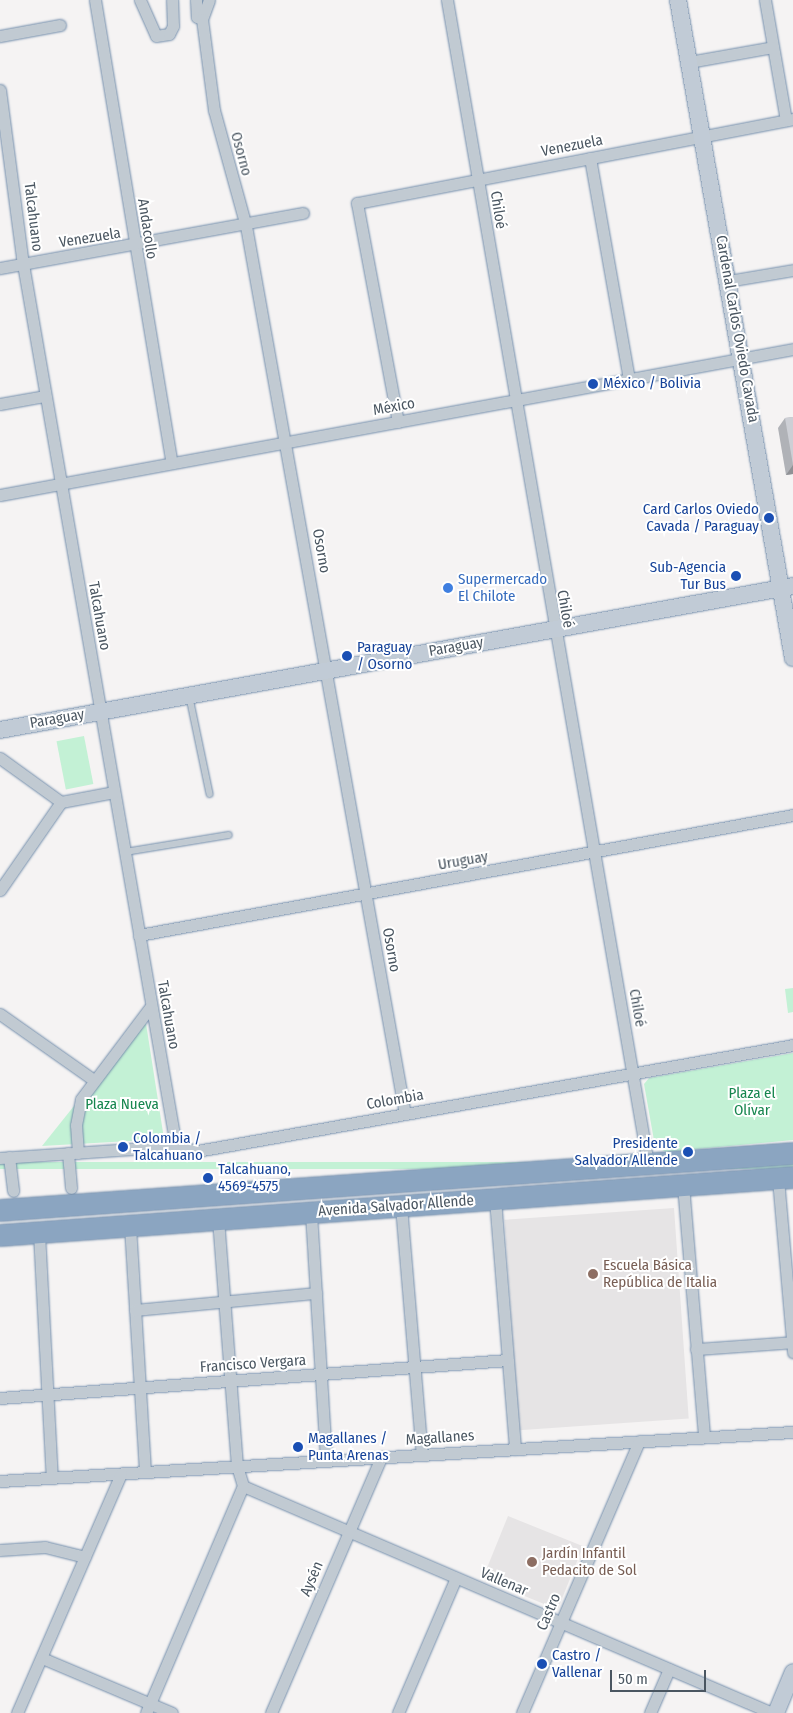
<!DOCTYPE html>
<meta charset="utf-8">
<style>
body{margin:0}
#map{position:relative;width:793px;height:1713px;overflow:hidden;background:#f5f3f3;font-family:"Fira Sans Condensed",sans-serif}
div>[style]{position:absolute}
.education>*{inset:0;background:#e6e4e5;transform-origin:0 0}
.green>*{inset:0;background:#c3f1d5;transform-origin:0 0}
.roads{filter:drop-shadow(0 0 1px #7690ad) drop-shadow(0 0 1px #7690ad)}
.lane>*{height:5.5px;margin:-2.75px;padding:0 2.75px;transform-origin:2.75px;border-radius:2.75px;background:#c1cad2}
.street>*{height:11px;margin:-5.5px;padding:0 5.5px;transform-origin:5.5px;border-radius:5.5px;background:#c1cad2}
.secondary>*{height:16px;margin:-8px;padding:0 8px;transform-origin:8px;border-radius:8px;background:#c1cbd6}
.highway>*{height:21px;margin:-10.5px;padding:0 10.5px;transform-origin:10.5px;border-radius:10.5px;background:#8ba5c1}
.wall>*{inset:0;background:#b0b2b7}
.shaded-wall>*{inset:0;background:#909195}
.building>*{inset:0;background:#cdcfd5}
.dots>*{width:14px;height:14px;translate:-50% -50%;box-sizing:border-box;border:2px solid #fff;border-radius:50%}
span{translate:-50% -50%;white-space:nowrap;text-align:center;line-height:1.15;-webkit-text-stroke:4px #fff;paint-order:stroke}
.street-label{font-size:15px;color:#4a5661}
.transit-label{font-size:15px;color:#164399}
.left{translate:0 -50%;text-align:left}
.right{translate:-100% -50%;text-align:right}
.shop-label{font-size:15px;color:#366cbe}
.park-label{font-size:15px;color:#17864f}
.education-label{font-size:15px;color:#785e54}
.scale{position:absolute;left:610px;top:1670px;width:96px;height:22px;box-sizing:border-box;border:2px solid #4a5661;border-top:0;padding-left:6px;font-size:15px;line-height:18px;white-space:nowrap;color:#4a5661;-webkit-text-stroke:4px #fff;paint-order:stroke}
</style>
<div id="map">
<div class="education">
<i style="left:674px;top:1208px;width:211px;height:170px;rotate:86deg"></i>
<i style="left:508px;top:1516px;width:81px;height:68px;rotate:22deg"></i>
</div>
<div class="green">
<i style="left:84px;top:736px;width:49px;height:28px;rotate:79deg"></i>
<i style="clip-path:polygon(793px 988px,793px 1012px,788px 1013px,785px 989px)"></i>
<i style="clip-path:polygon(145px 1017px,164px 1139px,42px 1146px)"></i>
<i style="clip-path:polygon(793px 1053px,793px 1140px,666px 1152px,655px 1146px,644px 1084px,649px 1078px)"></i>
<i style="left:793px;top:1162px;width:7px;height:795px;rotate:90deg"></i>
</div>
<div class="roads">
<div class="lane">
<i style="left:190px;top:698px;width:98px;rotate:78.2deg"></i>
<i style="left:125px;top:852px;width:105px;rotate:-9.3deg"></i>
</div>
<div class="street">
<i style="left:95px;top:0;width:469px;rotate:80.6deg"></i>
<i style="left:140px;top:0;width:39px;rotate:66deg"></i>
<i style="left:156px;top:36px;width:13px;rotate:-9deg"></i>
<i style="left:169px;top:34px;width:9px;rotate:-63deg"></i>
<i style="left:173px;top:26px;width:26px;rotate:-92deg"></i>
<i style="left:196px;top:0;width:17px;rotate:87deg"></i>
<i style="left:197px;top:17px;width:5px;rotate:22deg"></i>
<i style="left:209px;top:0;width:20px;rotate:110deg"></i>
<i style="left:202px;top:19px;width:92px;rotate:82.5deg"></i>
<i style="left:214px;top:110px;width:120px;rotate:74.6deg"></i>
<i style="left:246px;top:226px;width:902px;rotate:79.85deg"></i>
<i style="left:447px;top:0;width:1181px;rotate:80.2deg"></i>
<i style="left:765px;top:0;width:122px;rotate:80.1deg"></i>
<i style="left:0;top:36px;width:61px;rotate:-10.4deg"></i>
<i style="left:689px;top:62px;width:85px;rotate:-10.1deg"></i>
<i style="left:0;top:90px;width:176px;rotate:82.5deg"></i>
<i style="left:23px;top:264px;width:895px;rotate:80.16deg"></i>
<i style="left:590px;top:158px;width:225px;rotate:80deg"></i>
<i style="left:0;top:268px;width:308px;rotate:-10.3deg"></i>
<i style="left:728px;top:281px;width:66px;rotate:-9.6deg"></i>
<i style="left:0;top:404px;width:46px;rotate:-10.1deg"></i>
<i style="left:398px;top:422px;width:223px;rotate:-100.6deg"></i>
<i style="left:357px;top:203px;width:444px;rotate:-10.9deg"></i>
<i style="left:0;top:495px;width:806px;rotate:-10.43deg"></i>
<i style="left:0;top:758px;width:75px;rotate:35.8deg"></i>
<i style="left:0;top:890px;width:107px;rotate:-55.3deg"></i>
<i style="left:61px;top:802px;width:54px;rotate:-10.7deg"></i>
<i style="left:139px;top:935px;width:665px;rotate:-10.4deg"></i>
<i style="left:0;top:1014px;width:115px;rotate:35.1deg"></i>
<i style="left:68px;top:1153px;width:35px;rotate:85deg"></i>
<i style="left:78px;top:1153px;width:28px;rotate:-94deg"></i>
<i style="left:76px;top:1125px;width:26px;rotate:-79deg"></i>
<i style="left:81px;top:1099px;width:116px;rotate:-53deg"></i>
<i style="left:9px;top:1157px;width:34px;rotate:83deg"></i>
<i style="left:0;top:1158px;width:176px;rotate:-3.9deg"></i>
<i style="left:176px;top:1146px;width:22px;rotate:13deg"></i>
<i style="left:197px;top:1151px;width:605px;rotate:-10.08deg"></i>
<i style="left:778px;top:1179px;width:174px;rotate:85deg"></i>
<i style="left:683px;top:1185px;width:253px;rotate:85.2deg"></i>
<i style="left:495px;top:1199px;width:251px;rotate:85.4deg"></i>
<i style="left:401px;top:1206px;width:249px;rotate:85.2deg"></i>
<i style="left:311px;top:1213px;width:247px;rotate:86.5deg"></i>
<i style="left:218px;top:1219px;width:248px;rotate:85.6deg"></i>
<i style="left:237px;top:1466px;width:21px;rotate:73deg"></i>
<i style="left:243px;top:1486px;width:576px;rotate:23.22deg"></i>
<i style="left:130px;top:1226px;width:246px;rotate:86.5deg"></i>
<i style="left:39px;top:1233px;width:245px;rotate:87deg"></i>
<i style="left:135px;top:1310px;width:182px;rotate:-5.4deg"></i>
<i style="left:696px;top:1349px;width:97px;rotate:-4.1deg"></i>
<i style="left:0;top:1398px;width:509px;rotate:-4.28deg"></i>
<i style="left:0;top:1481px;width:795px;rotate:-3.54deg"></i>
<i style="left:0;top:1550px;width:45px;rotate:-3.8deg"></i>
<i style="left:45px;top:1547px;width:41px;rotate:14deg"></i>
<i style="left:42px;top:1658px;width:141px;rotate:22.9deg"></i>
<i style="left:17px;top:1713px;width:261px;rotate:-66.5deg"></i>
<i style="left:146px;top:1713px;width:247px;rotate:-66.9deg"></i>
<i style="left:271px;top:1713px;width:279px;rotate:-66.7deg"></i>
<i style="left:398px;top:1713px;width:147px;rotate:-66.8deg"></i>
<i style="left:522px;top:1713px;width:296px;rotate:-66.7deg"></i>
<i style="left:650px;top:1713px;width:48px;rotate:-66.6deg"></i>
</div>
<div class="secondary">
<i style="left:678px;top:0;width:668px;rotate:80.09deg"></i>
<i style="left:0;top:730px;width:806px;rotate:-10.29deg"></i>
<i style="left:776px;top:1713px;width:44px;rotate:-67.5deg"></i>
</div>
<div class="highway">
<i style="left:0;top:1210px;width:795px;rotate:-4.11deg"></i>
<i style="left:0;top:1235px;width:795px;rotate:-4.18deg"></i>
</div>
</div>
<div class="wall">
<i style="clip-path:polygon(793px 417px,793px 474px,786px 475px,778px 428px,785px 418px)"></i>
</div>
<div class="shaded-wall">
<i style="clip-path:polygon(793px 465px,793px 474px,786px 475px)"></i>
</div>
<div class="building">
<i style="clip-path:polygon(793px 417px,793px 465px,785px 418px)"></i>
</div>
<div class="dots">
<i style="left:593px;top:384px;background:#1a4fb4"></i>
<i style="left:769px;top:518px;background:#1a4fb4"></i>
<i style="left:736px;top:576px;background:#1a4fb4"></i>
<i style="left:448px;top:588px;background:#3f7fe0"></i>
<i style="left:347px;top:656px;background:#1a4fb4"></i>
<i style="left:123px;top:1147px;background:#1a4fb4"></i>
<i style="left:688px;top:1152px;background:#1a4fb4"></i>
<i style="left:208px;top:1178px;background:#1a4fb4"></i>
<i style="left:593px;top:1274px;background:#8d6e63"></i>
<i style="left:298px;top:1447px;background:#1a4fb4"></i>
<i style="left:532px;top:1562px;background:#8d6e63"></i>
<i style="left:542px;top:1664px;background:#1a4fb4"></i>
</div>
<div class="street-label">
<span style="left:572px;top:146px;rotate:-11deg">Venezuela</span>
<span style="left:241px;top:154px;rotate:75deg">Osorno</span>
<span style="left:498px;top:210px;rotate:81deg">Chiloé</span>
<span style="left:33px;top:217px;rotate:83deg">Talcahuano</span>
<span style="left:147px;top:229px;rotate:81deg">Andacollo</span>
<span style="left:90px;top:238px;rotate:-9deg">Venezuela</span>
<span style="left:737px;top:329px;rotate:80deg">Cardenal Carlos Oviedo Cavada</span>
<span style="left:394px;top:407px;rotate:-10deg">México</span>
<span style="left:321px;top:551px;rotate:80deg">Osorno</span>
<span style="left:565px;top:609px;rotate:80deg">Chiloé</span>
<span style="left:99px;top:616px;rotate:80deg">Talcahuano</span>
<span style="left:456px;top:647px;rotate:-10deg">Paraguay</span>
<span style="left:57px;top:719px;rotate:-10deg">Paraguay</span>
<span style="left:463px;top:861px;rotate:-10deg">Uruguay</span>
<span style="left:391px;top:950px;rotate:80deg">Osorno</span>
<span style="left:637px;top:1008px;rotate:80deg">Chiloé</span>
<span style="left:168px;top:1015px;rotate:80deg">Talcahuano</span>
<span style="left:395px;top:1100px;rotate:-10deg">Colombia</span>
<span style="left:396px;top:1206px;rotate:-4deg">Avenida Salvador Allende</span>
<span style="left:253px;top:1364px;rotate:-4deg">Francisco Vergara</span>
<span style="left:440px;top:1438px;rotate:-4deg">Magallanes</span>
<span style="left:312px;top:1579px;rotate:-67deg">Aysén</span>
<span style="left:504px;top:1582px;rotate:23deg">Vallenar</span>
<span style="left:549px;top:1612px;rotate:-67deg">Castro</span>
</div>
<div class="transit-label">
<span class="left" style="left:603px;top:384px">México / Bolivia</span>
<span class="right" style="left:759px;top:518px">Card Carlos Oviedo<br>Cavada / Paraguay</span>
<span class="right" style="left:726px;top:576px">Sub-Agencia<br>Tur Bus</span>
<span class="left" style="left:357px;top:656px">Paraguay<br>/ Osorno</span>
<span class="left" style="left:133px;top:1147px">Colombia /<br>Talcahuano</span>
<span class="right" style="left:678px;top:1152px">Presidente<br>Salvador Allende</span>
<span class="left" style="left:218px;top:1178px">Talcahuano,<br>4569-4575</span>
<span class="left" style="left:308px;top:1447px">Magallanes /<br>Punta Arenas</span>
<span class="left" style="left:552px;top:1664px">Castro /<br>Vallenar</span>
</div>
<div class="shop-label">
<span class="left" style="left:458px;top:588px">Supermercado<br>El Chilote</span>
</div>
<div class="park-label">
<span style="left:752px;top:1102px">Plaza el<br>Olívar</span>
<span style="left:122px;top:1105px">Plaza Nueva</span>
</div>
<div class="education-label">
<span class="left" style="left:603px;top:1274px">Escuela Básica<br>República de Italia</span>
<span class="left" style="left:542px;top:1562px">Jardín Infantil<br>Pedacito de Sol</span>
</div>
<div class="scale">50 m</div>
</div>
